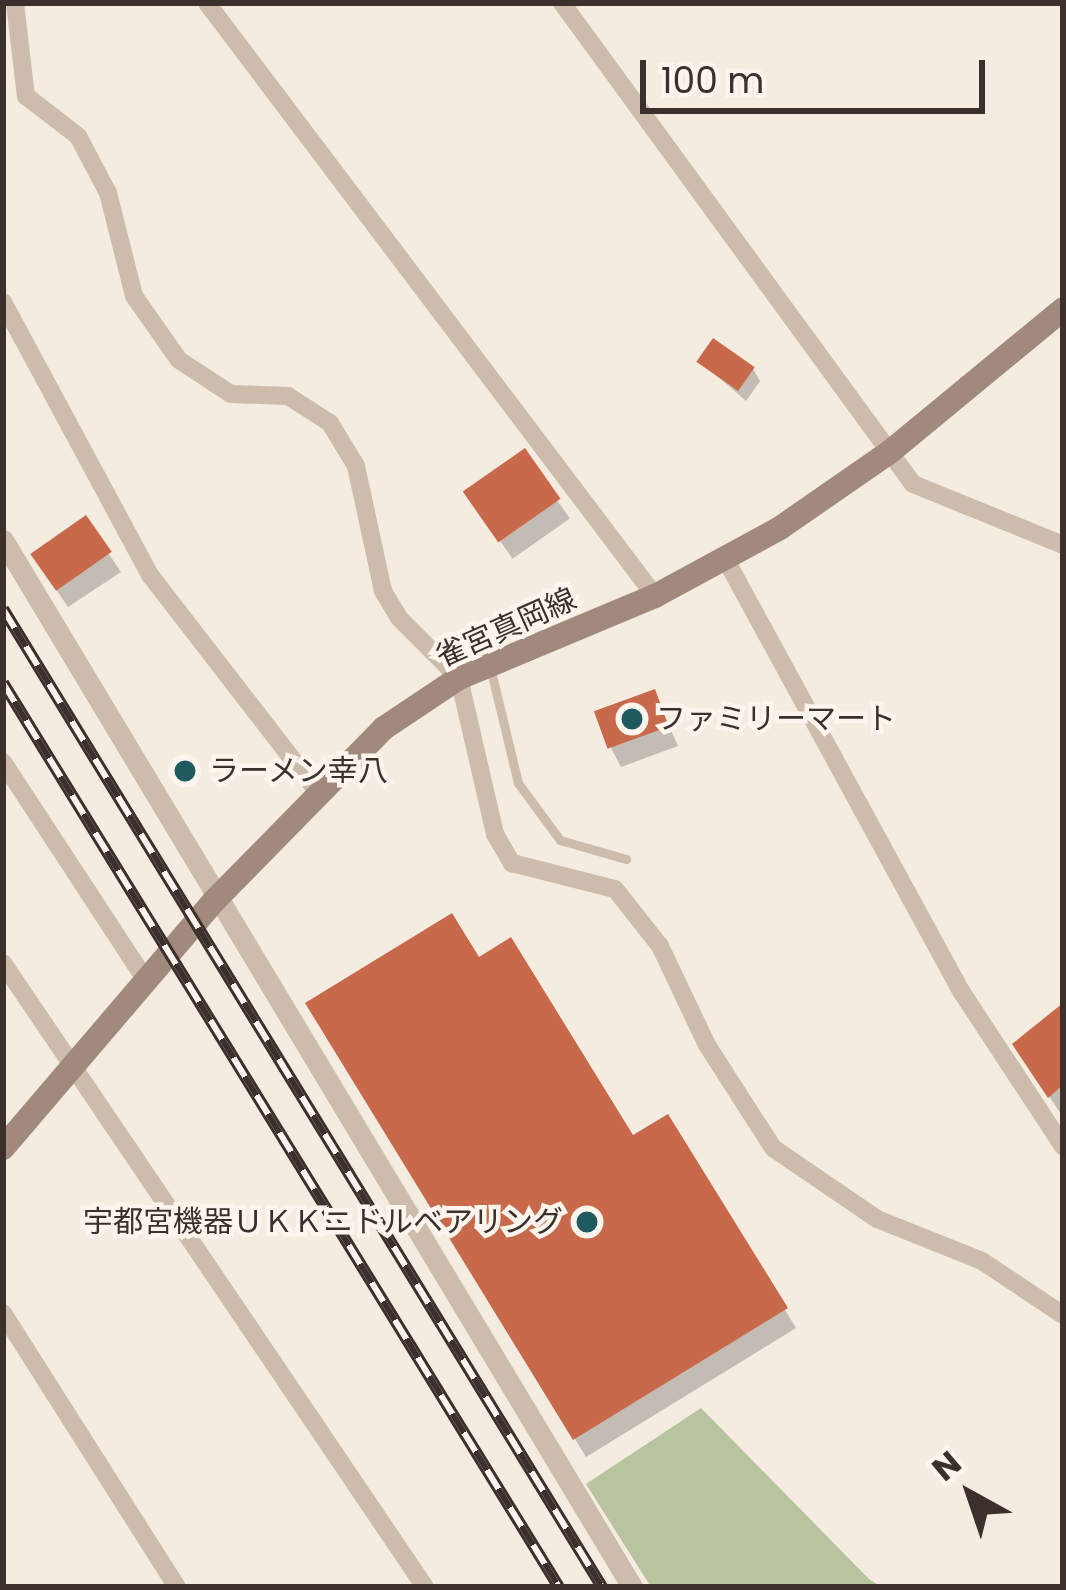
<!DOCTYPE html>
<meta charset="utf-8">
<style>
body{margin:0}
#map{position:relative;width:1066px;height:1590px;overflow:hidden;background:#f4ebe1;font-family:Poppins,"Noto Sans JP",sans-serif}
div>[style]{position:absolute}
.green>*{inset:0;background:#b8c4a0}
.shadow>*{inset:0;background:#0003;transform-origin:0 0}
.building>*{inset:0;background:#c8694b;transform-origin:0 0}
.service>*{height:9px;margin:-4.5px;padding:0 4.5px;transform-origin:4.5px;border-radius:4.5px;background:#cdbbac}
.minor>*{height:18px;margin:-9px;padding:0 9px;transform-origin:9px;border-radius:9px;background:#cdbbac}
.tertiary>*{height:21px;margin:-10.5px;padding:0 10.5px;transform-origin:10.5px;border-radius:10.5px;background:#cdbbac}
.secondary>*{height:24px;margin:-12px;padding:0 12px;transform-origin:12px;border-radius:12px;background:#a18a7d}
.rail>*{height:12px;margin-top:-6px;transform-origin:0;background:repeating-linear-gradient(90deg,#fbf5ee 0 22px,#3b302b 0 44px);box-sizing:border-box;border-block:3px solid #3b302b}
.dots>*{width:33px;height:33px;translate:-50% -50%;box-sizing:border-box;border:6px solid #fbf5ee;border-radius:50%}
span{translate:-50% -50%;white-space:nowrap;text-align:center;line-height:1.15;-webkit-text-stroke:9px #fbf5ee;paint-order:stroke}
.street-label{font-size:30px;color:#3b302b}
.poi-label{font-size:30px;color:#3b302b}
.left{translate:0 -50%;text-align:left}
.right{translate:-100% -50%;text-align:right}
.frame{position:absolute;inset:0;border:6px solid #3b302b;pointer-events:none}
.north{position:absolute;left:910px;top:1434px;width:120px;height:120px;-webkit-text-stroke:9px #fbf5ee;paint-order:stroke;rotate:320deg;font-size:33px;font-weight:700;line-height:48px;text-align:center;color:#3b302b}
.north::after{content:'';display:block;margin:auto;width:42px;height:54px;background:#3b302b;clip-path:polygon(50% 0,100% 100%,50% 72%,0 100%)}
.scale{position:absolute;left:640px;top:60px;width:345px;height:54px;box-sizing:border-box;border:6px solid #3b302b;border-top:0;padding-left:15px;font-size:36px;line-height:42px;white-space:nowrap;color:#3b302b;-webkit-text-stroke:9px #fbf5ee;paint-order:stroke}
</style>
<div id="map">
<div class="green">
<i style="clip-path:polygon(701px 1408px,869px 1579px,881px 1587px,651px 1587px,586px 1484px)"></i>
</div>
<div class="shadow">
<i style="clip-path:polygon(700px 361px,753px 369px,760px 381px,746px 401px)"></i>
<i style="left:524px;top:453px;width:80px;height:70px;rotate:55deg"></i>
<i style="clip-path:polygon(85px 519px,121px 572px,68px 607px,45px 573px)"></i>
<i style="clip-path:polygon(654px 693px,678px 746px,621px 767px,611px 748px)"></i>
<i style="clip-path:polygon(478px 961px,632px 1139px,667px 1118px,796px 1328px,586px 1457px,309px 1004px)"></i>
<i style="clip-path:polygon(1063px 1014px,1063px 1112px,1061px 1114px,1027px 1064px)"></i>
</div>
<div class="building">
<i style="left:713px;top:338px;width:51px;height:29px;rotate:35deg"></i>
<i style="left:525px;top:448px;width:62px;height:76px;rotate:55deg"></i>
<i style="left:86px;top:515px;width:45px;height:68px;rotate:55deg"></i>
<i style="left:655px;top:689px;width:40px;height:65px;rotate:70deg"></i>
<i style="clip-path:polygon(452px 913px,479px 957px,511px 937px,633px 1135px,668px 1114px,788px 1308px,573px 1440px,305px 1003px)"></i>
<i style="clip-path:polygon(1063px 1003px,1063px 1085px,1048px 1098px,1012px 1044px)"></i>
</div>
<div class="service">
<i style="left:490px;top:667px;width:119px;rotate:76.4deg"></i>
<i style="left:518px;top:783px;width:71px;rotate:53.6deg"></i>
<i style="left:560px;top:840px;width:69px;rotate:16.1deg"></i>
</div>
<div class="minor">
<i style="left:15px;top:3px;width:94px;rotate:83.3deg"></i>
<i style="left:26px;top:96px;width:66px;rotate:37.6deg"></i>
<i style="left:78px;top:136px;width:64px;rotate:62.2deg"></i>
<i style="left:108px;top:193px;width:106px;rotate:75.8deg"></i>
<i style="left:134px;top:296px;width:78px;rotate:54.9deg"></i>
<i style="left:179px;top:360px;width:62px;rotate:33.2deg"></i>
<i style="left:231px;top:394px;width:57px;rotate:2deg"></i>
<i style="left:288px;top:396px;width:50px;rotate:32.7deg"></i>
<i style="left:330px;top:423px;width:50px;rotate:58.8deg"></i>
<i style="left:356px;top:466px;width:128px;rotate:77.8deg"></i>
<i style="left:383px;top:591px;width:31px;rotate:59deg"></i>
<i style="left:399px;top:618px;width:85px;rotate:45deg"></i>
<i style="left:459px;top:678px;width:160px;rotate:77deg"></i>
<i style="left:495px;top:834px;width:34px;rotate:60deg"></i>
<i style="left:512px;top:863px;width:106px;rotate:14.2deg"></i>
<i style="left:615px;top:889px;width:73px;rotate:51.7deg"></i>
<i style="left:660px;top:946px;width:110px;rotate:64.6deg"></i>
<i style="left:707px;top:1045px;width:122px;rotate:57.3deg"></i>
<i style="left:773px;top:1148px;width:126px;rotate:34.3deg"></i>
<i style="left:877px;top:1219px;width:113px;rotate:21.8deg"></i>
<i style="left:982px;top:1261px;width:97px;rotate:33.7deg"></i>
<i style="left:207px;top:3px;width:743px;rotate:52.93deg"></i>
<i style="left:562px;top:3px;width:595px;rotate:53.88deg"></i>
<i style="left:913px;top:484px;width:162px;rotate:22.1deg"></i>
<i style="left:3px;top:302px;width:310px;rotate:61.7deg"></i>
<i style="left:150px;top:575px;width:273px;rotate:52.3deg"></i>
<i style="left:726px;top:560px;width:491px;rotate:61.4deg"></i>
<i style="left:961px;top:991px;width:186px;rotate:56.7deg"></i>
<i style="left:3px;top:762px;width:259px;rotate:56.8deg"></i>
<i style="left:3px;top:963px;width:753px;rotate:55.93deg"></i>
<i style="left:3px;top:1313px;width:325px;rotate:57.6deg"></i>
</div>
<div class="tertiary">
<i style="left:3px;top:540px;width:1221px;rotate:59deg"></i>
</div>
<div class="secondary">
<i style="left:3px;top:1148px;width:325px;rotate:-49.5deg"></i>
<i style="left:214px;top:901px;width:243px;rotate:-45.5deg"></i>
<i style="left:384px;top:728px;width:90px;rotate:-33.7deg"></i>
<i style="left:459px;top:678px;width:212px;rotate:-22.7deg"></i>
<i style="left:655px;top:596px;width:142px;rotate:-28.5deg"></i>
<i style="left:780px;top:528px;width:135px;rotate:-34.7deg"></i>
<i style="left:891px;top:451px;width:223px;rotate:-39.5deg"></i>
</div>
<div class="rail">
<i style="left:3px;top:609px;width:1147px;rotate:58.51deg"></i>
<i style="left:3px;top:683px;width:1061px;rotate:58.41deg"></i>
</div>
<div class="dots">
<i style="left:632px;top:719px;background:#1f5a5e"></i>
<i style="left:185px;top:771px;background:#1f5a5e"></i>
<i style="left:587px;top:1222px;background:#1f5a5e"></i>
</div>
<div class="street-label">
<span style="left:506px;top:628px;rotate:-24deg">雀宮真岡線</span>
</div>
<div class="poi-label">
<span class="left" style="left:656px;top:719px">ファミリーマート</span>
<span class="left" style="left:209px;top:771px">ラーメン幸八</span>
<span class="right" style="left:563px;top:1222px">宇都宮機器ＵＫＫニドルベアリング</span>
</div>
<div class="frame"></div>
<div class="north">N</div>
<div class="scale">100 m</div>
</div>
